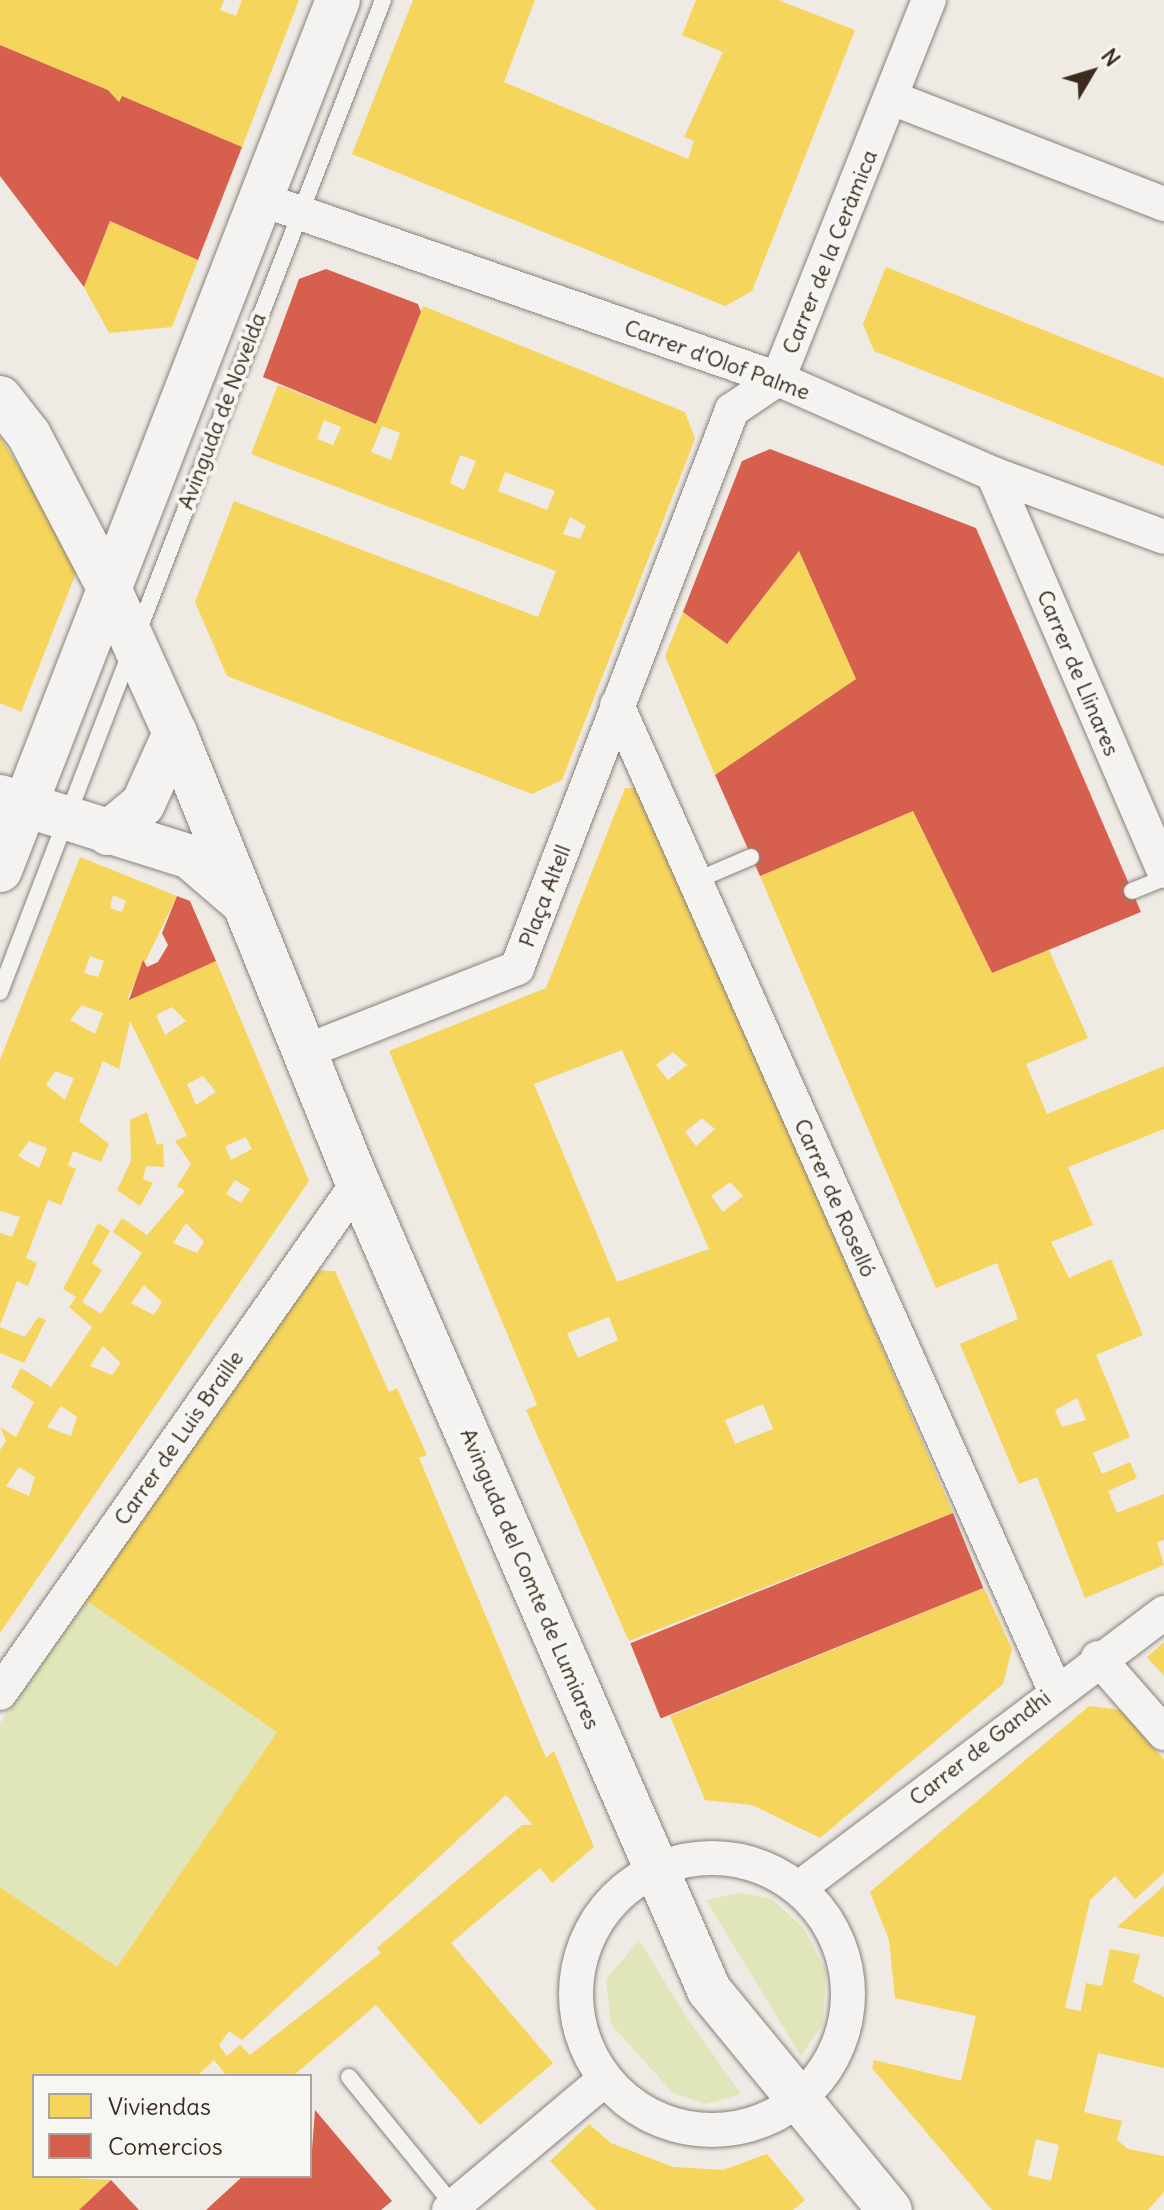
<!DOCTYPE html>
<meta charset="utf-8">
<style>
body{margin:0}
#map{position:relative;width:1164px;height:2210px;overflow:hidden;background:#efeae4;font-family:Delius,sans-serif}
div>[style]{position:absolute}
.green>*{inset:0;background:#e0e6b9}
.homes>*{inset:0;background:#f6d55c}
.shops>*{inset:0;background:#d6604d;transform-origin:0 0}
.roads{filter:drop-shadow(0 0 2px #87827c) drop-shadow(0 0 2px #87827c)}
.lane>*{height:16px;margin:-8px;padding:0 8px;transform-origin:8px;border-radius:8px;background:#f4f3f1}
.street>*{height:34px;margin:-17px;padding:0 17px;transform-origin:17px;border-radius:17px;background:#f4f3f1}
.street>.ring{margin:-17px;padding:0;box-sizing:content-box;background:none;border:34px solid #f4f3f1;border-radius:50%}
.secondary>*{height:44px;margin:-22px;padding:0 22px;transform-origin:22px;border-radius:22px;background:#f4f3f1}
span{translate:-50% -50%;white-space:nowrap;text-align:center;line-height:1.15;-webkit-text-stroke:8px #f6f6f2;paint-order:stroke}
.street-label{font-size:22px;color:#3b2a1e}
.legend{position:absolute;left:32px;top:2074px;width:280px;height:104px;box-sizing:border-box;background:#f6f6f2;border:2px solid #aba49d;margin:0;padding:10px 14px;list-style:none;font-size:24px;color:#3b2a1e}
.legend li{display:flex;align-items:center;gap:16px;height:40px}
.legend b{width:40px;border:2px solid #aba49d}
.north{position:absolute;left:1052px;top:32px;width:80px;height:80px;-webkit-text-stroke:6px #f6f6f2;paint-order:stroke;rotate:52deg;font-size:22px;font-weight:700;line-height:32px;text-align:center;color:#3b2a1e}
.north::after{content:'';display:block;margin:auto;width:28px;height:36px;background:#3b2a1e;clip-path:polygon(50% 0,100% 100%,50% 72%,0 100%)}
</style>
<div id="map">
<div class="green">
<i style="clip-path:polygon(84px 1599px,277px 1732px,117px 1967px,0 1887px,0 1723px)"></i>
<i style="clip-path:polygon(740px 1893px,772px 1899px,804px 1929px,826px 1971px,823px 2024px,801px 2056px,706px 1900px)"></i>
<i style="clip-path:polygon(639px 1940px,687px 2018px,741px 2094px,706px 2104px,673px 2093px,611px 2024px,606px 1980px)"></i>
</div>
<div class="homes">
<i style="clip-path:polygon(0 0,224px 0,220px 10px,236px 16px,242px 0,299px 0,242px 147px,122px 96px,119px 102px,108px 90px,0 45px)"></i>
<i style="clip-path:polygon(413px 0,535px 0,504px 82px,688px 159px,694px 141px,684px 137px,723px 52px,682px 35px,696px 0,778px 0,855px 30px,752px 291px,725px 306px,352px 154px)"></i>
<i style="clip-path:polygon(110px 221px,198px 260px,172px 327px,109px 333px,84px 287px)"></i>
<i style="clip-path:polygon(886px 267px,1164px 378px,1164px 466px,874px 351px,863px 324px)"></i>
<i style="clip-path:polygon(evenodd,423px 306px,685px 412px,695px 439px,562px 780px,532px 794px,227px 676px,195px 602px,234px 501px,538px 617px,556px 571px,251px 454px,278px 385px,376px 424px,423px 306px,324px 420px,341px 427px,333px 445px,317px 439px,324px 420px,423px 306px,382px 426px,400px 433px,391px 460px,371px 452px,382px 426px,423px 306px,460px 455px,476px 461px,464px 490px,450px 483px,460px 455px,423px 306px,505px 472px,555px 491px,547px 510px,498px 491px,505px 472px,423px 306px,570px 517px,586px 526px,580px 539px,563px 534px,570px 517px)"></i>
<i style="clip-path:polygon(0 437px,80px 563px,21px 712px,0 703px)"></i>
<i style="clip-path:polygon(799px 551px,856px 679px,715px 775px,665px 656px,683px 612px,727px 644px)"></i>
<i style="clip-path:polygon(evenodd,625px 788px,642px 788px,953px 1513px,629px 1641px,526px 1410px,537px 1405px,389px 1051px,546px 988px,625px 788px,622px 1050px,709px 1249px,617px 1282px,534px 1084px,622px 1050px,625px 788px,673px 1052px,687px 1065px,668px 1080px,656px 1065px,673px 1052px,625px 788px,702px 1118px,715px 1129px,696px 1146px,685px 1132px,702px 1118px,625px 788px,730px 1182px,743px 1196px,723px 1212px,711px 1196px,730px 1182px,625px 788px,609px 1317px,618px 1340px,578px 1358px,567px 1333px,609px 1317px,625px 788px,763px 1404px,773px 1429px,735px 1444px,725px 1420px,763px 1404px)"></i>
<i style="clip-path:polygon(evenodd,913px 811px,992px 973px,1049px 950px,1088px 1038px,1026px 1064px,1047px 1114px,1164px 1066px,1164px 1129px,1068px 1167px,1093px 1225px,1051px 1242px,1069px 1278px,1111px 1259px,1143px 1335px,1096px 1355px,1130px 1437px,1093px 1453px,1102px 1474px,1130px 1462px,1137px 1478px,1108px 1491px,1117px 1513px,1164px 1494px,1164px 1540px,1157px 1542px,1164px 1565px,1085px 1598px,1037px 1477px,1019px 1484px,960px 1344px,1018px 1319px,997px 1263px,936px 1288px,760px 876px,913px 811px,1077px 1398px,1086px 1420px,1062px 1427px,1055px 1410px,1077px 1398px)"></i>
<i style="clip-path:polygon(evenodd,80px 857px,177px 896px,127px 999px,216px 961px,309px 1181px,0 1633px,0 1450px,6px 1441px,0 1427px,16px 1437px,34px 1402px,11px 1387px,21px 1368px,51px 1387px,92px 1327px,69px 1307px,76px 1297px,63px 1289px,98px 1223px,110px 1231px,92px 1263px,102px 1270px,82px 1302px,101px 1314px,142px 1253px,113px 1232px,122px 1218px,147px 1235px,185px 1191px,177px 1186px,191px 1164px,175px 1141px,187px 1136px,130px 1021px,119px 1069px,103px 1061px,79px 1121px,109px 1144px,101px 1162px,73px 1151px,68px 1165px,76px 1169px,61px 1205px,48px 1200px,26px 1258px,37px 1263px,28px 1286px,17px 1281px,0 1325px,0 1233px,12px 1237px,20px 1217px,0 1211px,0 1060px,80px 857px,113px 895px,126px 901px,122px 912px,110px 908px,113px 895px,80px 857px,90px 956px,104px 961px,98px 977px,84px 973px,90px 956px,80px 857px,82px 1005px,103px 1013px,95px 1034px,70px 1020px,82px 1005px,80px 857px,172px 1007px,186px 1021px,165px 1035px,156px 1015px,172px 1007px,80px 857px,55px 1071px,74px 1078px,65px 1100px,46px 1085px,55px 1071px,80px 857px,203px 1076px,216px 1092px,196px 1105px,187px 1084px,203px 1076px,80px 857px,246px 1137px,252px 1149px,231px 1160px,225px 1146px,246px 1137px,80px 857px,29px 1141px,47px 1148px,39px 1168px,18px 1156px,29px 1141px,80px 857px,235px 1180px,250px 1189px,241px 1203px,226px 1194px,235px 1180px,80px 857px,186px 1223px,204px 1242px,197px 1253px,173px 1243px,186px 1223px,80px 857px,144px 1285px,162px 1302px,154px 1315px,131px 1303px,144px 1285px,80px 857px,103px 1346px,121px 1363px,112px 1375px,90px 1366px,103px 1346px,80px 857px,61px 1406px,77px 1417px,71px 1436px,47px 1427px,61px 1406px,80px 857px,19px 1467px,35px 1477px,29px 1496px,6px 1486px,19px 1467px)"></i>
<i style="clip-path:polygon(147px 1112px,157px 1145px,163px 1143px,164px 1167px,146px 1166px,143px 1179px,153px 1183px,140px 1206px,117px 1190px,131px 1161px,130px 1120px)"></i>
<i style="clip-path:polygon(evenodd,307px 1270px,335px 1271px,389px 1392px,397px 1388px,427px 1455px,419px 1458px,515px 1685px,546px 1758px,554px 1751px,594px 1847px,552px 1883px,540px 1868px,451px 1943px,553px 2063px,480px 2125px,376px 2005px,293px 2076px,227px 2076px,214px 2060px,197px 2076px,34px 2076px,34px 2176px,111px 2180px,79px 2210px,0 2210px,0 1887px,117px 1967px,277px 1732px,84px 1599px,307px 1270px,506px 1795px,533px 1825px,522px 1825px,377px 1948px,381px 1953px,250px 2055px,240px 2045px,227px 2056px,219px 2045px,229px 2031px,242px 2040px,506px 1795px)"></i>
<i style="clip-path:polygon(38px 1317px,46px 1320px,24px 1363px,0 1353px,0 1327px,25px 1337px)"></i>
<i style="clip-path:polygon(984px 1588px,1012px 1649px,1003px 1684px,820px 1838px,752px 1805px,705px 1800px,670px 1716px)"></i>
<i style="clip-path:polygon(1164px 1642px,1164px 1676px,1147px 1657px)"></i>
<i style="clip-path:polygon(evenodd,1089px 1706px,1121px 1710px,1164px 1759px,1164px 1873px,1135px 1899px,1115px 1876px,1090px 1900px,1065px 2008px,1081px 2011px,1086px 1983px,1102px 1986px,1110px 1949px,1140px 1955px,1133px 1982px,1164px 1997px,1164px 2068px,1098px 2053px,1084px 2112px,1122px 2121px,1117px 2140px,1128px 2149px,1164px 2156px,1164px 2192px,1148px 2210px,992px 2210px,872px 2068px,874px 2060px,961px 2081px,976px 2016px,895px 1998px,889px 1940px,870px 1892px,1089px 1706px,1036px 2139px,1059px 2145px,1051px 2181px,1028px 2175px,1036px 2139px)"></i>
<i style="clip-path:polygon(1164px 1886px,1164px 1937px,1117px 1927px)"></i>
<i style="clip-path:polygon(589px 2124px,611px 2143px,673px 2167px,723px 2170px,767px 2154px,805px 2200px,793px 2210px,596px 2210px,550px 2161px)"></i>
</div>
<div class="shops">
<i style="clip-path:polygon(0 45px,108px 90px,119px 102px,122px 96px,242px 147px,198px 260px,110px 221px,84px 287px,0 176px)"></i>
<i style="clip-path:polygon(326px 269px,418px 304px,421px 312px,376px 424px,263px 377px,299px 279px)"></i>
<i style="clip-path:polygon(770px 449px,976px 528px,1141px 912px,992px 973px,913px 811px,760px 876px,715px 775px,856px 679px,799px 551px,727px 644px,683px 612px,742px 461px)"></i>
<i style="clip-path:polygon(177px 896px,190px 901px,216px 961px,129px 1000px,143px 960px,147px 967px,158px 962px,168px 945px,162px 933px)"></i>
<i style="left:953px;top:1513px;width:81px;height:348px;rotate:68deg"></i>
<i style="clip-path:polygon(315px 2110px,392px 2201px,381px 2210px,206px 2210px,243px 2176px,310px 2176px)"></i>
<i style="clip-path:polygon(111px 2180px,139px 2210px,79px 2210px)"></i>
</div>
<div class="roads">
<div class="lane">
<i style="left:138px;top:632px;width:678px;rotate:-68.81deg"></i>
<i style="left:695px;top:881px;width:61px;rotate:-23.2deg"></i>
<i style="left:1132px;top:891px;width:35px;rotate:-22deg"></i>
<i style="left:0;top:992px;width:362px;rotate:-69deg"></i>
<i style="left:349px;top:2077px;width:166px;rotate:50.9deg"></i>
</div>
<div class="street">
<i style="left:892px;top:98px;width:292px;rotate:21.3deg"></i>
<i style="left:263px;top:200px;width:545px;rotate:19.17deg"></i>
<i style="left:778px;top:379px;width:235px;rotate:23.8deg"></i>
<i style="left:993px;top:474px;width:182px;rotate:20.2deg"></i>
<i style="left:993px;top:474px;width:432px;rotate:66.7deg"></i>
<i style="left:617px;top:705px;width:1078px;rotate:66.03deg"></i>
<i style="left:309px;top:1050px;width:224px;rotate:-21.5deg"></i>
<i style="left:517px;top:968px;width:598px;rotate:-68.93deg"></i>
<i style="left:732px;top:410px;width:55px;rotate:-34deg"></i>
<i style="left:778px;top:379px;width:408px;rotate:-68.3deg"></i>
<i style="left:1098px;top:1658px;width:100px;rotate:48.7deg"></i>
<i style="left:0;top:1693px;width:623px;rotate:-54.93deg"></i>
<i class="ring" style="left:576px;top:1858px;width:238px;height:238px"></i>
<i style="left:799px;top:1888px;width:457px;rotate:-37deg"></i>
<i style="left:449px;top:2210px;width:201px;rotate:-40deg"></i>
</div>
<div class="secondary">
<i style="left:0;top:398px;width:47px;rotate:51.9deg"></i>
<i style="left:29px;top:435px;width:168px;rotate:62.4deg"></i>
<i style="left:107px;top:584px;width:164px;rotate:65.5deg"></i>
<i style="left:175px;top:733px;width:486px;rotate:67.9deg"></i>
<i style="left:358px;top:1183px;width:880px;rotate:66.49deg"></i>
<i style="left:709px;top:1990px;width:285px;rotate:50.6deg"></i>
<i style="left:0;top:797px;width:199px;rotate:17.5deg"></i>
<i style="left:190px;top:857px;width:66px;rotate:40.7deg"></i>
<i style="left:108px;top:833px;width:45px;rotate:-39.6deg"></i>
<i style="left:143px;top:804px;width:78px;rotate:-65.7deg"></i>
<i style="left:0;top:870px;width:933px;rotate:-68.77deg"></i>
</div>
</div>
<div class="street-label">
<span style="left:830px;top:252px;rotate:-68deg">Carrer de la Ceràmica</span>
<span style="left:717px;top:360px;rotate:20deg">Carrer d'Olof Palme</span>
<span style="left:222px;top:411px;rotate:-69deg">Avinguda de Novelda</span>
<span style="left:1078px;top:673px;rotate:67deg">Carrer de Llinares</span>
<span style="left:545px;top:896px;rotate:-69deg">Plaça Altell</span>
<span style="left:835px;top:1198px;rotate:66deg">Carrer de Roselló</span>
<span style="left:179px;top:1438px;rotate:-55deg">Carrer de Luis Braille</span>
<span style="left:530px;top:1579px;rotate:67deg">Avinguda del Comte de Lumiares</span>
<span style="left:980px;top:1748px;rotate:-38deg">Carrer de Gandhi</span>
</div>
<ul class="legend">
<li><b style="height:22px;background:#f6d55c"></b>Viviendas</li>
<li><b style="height:22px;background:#d6604d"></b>Comercios</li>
</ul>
<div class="north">N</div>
</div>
